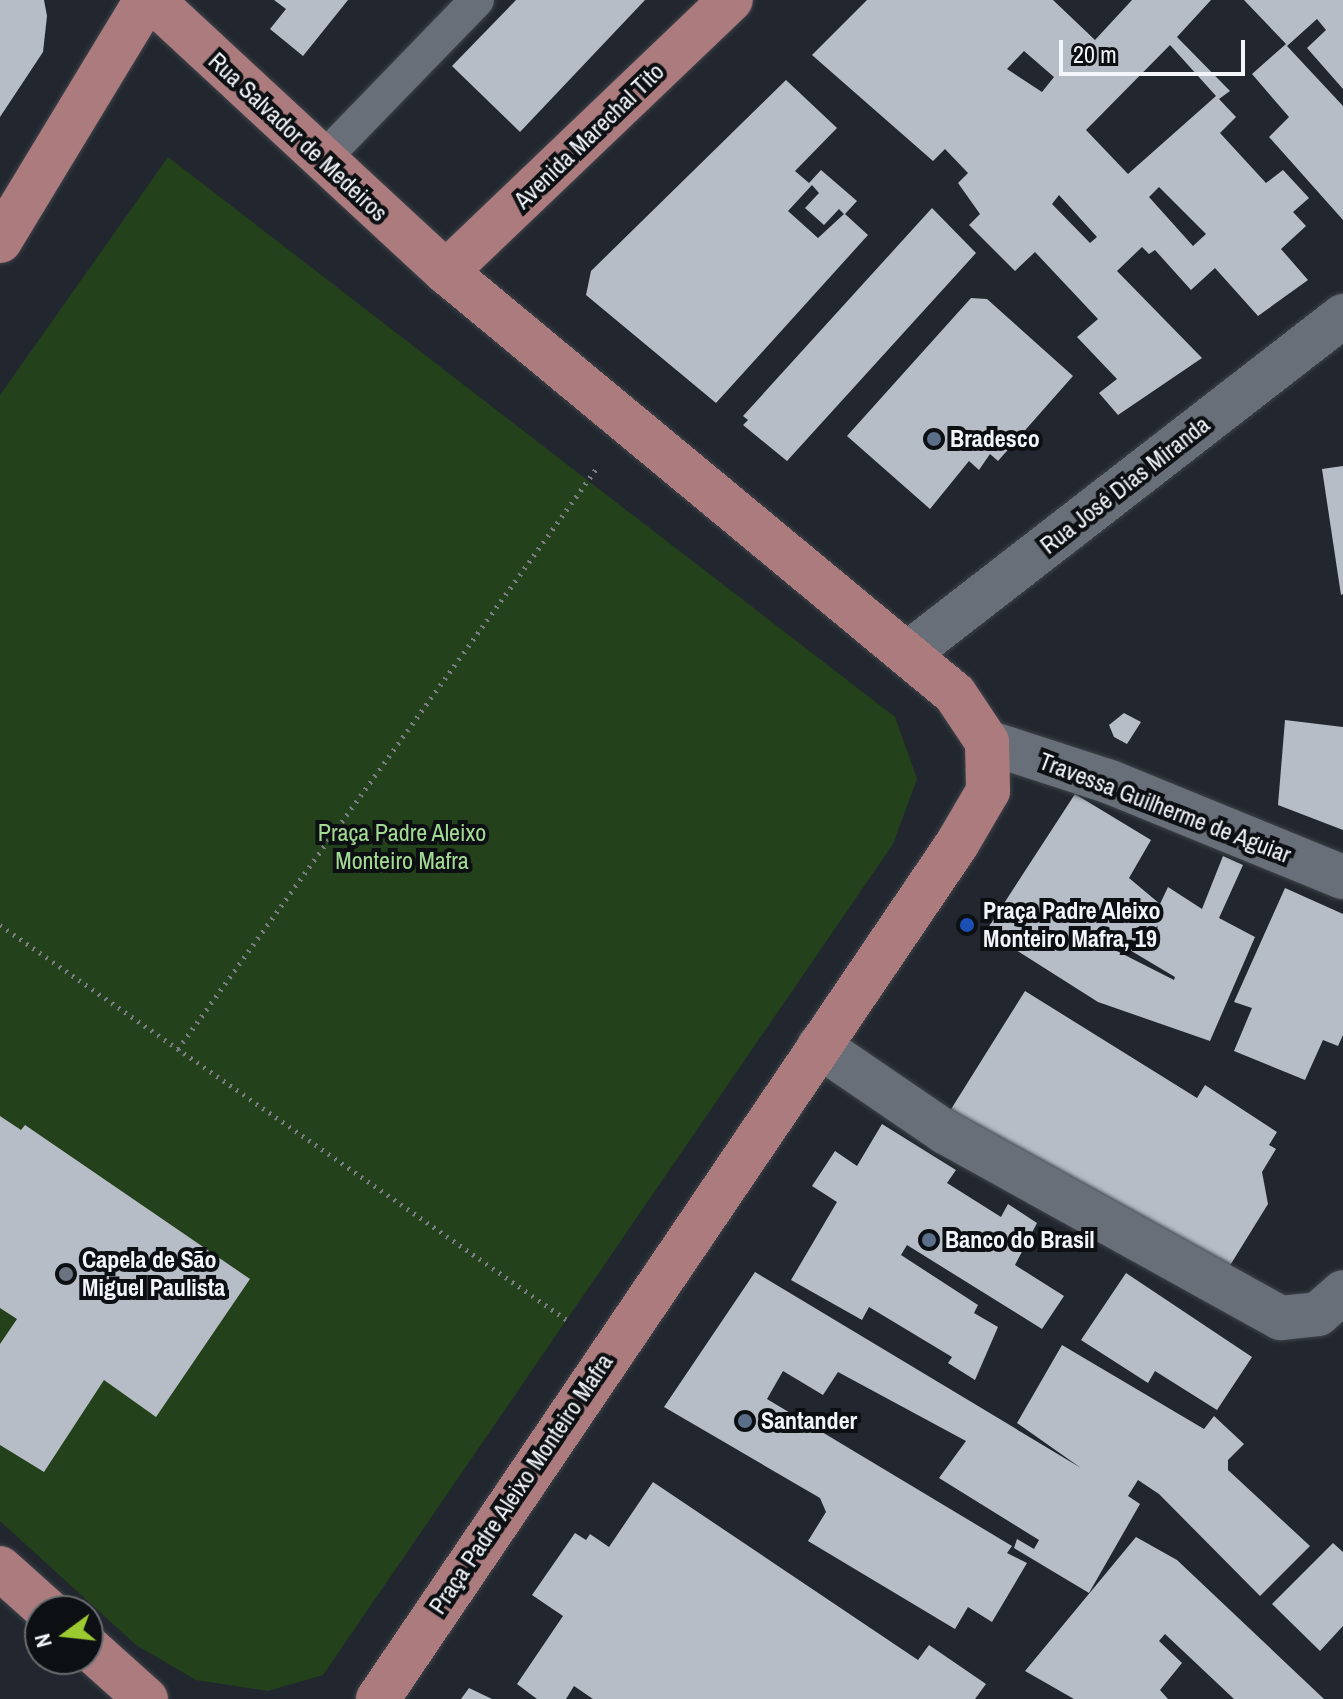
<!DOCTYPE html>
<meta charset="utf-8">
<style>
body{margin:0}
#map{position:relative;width:1343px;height:1699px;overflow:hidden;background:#22272f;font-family:"Archivo Narrow",sans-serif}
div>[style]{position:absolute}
.green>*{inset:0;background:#23411a}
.building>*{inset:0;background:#b6bdc7}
.path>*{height:5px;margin-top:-2.5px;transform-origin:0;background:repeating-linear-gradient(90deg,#7a7e84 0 2px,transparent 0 8px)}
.roads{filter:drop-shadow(0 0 2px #3e4249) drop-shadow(0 0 2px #3e4249)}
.service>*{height:34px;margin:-17px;padding:0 17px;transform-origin:17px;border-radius:17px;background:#686f78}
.minor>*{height:44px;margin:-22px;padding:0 22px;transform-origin:22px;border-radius:22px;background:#686f78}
.primary>*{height:44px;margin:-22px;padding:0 22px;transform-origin:22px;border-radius:22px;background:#ab7b7e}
.dots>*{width:22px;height:22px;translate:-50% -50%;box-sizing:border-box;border:4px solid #0d1013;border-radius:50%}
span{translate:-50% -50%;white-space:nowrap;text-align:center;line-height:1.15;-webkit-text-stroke:8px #0d1013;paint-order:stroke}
.street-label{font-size:24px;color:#f2f5fa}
.poi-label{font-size:24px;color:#f2f5fa;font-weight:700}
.left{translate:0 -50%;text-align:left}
.park-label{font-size:24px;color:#a3da94}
.north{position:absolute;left:24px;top:1595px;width:80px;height:80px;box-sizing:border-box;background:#0d1013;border:2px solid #696c6f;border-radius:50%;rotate:255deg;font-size:22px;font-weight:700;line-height:32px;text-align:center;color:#f2f5fa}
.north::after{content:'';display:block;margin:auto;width:28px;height:36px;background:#9cca31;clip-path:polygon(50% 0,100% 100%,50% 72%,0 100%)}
.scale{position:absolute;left:1059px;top:40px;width:186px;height:36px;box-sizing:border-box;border:4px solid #f2f5fa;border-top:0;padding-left:10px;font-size:24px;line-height:28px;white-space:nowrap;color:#f2f5fa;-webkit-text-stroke:6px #0d1013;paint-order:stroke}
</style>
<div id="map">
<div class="green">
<i style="clip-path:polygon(168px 157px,895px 717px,917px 779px,893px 844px,323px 1675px,268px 1691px,196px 1680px,136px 1645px,0 1521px,0 395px)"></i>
</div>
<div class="building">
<i style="clip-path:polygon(0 0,44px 0,47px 16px,43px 52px,0 117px)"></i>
<i style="clip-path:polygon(274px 0,348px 0,303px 56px,270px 29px,286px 9px)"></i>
<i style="clip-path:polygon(516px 0,645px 0,520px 132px,452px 66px)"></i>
<i style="clip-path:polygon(evenodd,867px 0,1053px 0,1095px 40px,1132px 0,1211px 0,1177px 37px,1230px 91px,1219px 99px,1236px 117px,1220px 133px,1266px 183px,1283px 170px,1309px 198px,1293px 212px,1306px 226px,1281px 249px,1308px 280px,1258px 316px,1215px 268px,1191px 290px,1155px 250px,1149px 254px,1142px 247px,1117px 271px,1202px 358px,1118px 415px,1099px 393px,1117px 379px,1077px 337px,1098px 319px,1035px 252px,1015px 271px,969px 225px,980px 214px,958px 183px,968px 173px,945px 149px,933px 161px,812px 55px,867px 0,1170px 45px,1216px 96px,1128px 174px,1086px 130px,1170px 45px,867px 0,1024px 51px,1054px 77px,1042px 92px,1007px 69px,1024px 51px,867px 0,1159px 187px,1206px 234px,1193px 246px,1149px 197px,1159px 187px,867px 0,1059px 195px,1097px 237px,1090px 243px,1052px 204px,1059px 195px)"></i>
<i style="clip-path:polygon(1244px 0,1343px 0,1343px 89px,1307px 48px,1326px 30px,1317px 19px,1287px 46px,1343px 106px,1343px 220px,1269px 137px,1289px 117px,1252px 74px,1286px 44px)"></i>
<i style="clip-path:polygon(evenodd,786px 80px,837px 128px,795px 171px,809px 183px,821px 170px,857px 201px,845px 214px,868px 235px,716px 403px,586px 295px,591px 271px,786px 80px,812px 185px,819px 193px,805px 208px,824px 225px,839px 209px,844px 214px,818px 238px,788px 211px,812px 185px)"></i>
<i style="clip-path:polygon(932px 208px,976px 253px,787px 461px,743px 425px,748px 420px,743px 416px)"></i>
<i style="clip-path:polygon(971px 298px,987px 299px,1073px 376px,998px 461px,990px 454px,979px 470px,969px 461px,930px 509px,847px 436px)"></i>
<i style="clip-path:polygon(1343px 466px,1343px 594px,1341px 595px,1322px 469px)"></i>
<i style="clip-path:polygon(1124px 713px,1141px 722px,1127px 744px,1114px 737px,1109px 725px)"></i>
<i style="clip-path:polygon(1285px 720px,1343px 727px,1343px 830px,1278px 805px)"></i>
<i style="clip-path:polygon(evenodd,1075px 794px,1151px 840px,1129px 878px,1160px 904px,1168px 887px,1202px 909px,1223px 856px,1243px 865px,1219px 918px,1255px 937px,1210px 1041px,1098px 1002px,986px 931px,1075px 794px,1108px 937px,1175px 977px,1174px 980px,1105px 945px,1108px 937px)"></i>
<i style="clip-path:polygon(1285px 888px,1343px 914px,1343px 1035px,1338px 1046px,1323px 1040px,1305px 1080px,1234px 1051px,1252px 1008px,1234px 1002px)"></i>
<i style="clip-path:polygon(1025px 991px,1197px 1098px,1205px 1085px,1277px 1132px,1269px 1145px,1276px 1149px,1262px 1172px,1268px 1204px,1221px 1280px,948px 1114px)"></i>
<i style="clip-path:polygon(0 1116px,21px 1130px,25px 1125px,250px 1279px,156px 1417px,104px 1380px,44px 1472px,0 1445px,0 1344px,17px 1319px,0 1308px)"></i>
<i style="clip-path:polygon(882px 1124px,956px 1170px,947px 1183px,1001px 1217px,1008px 1204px,1037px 1223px,1015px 1265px,1064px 1296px,1042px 1329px,907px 1245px,901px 1255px,978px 1305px,974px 1313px,998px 1327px,975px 1380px,948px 1363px,952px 1357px,869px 1307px,862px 1320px,791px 1280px,837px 1202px,812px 1186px,835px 1151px,857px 1166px)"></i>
<i style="clip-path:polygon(755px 1272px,1081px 1468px,1017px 1423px,1062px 1345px,1204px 1429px,1214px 1416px,1244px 1444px,1228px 1460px,1228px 1470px,1310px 1546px,1260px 1596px,1159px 1494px,1138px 1480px,1128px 1496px,1140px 1504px,1089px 1593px,1014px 1548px,1017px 1539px,1034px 1549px,1039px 1540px,939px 1478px,966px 1441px,838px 1372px,823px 1395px,783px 1371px,767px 1399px,1012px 1546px,1007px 1553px,1027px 1563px,992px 1622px,968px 1607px,955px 1629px,808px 1541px,826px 1512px,820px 1498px,664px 1407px)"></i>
<i style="clip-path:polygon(1126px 1273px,1252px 1357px,1217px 1410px,1155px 1371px,1148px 1383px,1081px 1340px)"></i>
<i style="clip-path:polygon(653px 1482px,918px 1660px,929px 1645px,986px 1684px,975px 1699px,593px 1699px,574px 1686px,566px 1699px,537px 1699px,517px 1684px,563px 1616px,532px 1595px,575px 1533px,586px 1540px,590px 1534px,609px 1547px)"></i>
<i style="clip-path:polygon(1136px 1537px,1177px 1560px,1324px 1699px,1234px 1699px,1165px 1634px,1159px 1641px,1182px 1663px,1160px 1690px,1168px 1699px,1074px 1699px,1025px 1671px)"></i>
<i style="clip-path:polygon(1333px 1543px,1343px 1552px,1343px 1626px,1320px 1651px,1272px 1604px)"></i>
<i style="clip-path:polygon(469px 1688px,492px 1699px,461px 1699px)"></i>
</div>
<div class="path">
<i style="left:0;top:925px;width:691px;rotate:34.86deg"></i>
<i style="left:178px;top:1049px;width:715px;rotate:-54.22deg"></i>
</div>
<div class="roads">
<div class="service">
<i style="left:321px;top:161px;width:224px;rotate:-45.9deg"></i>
</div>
<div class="minor">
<i style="left:907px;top:654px;width:552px;rotate:-37.78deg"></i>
<i style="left:987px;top:742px;width:129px;rotate:18deg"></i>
<i style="left:1110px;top:782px;width:252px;rotate:22.2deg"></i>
<i style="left:819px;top:1046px;width:153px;rotate:34.3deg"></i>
<i style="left:945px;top:1132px;width:384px;rotate:29deg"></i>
<i style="left:1281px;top:1318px;width:37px;rotate:-6deg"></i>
<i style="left:1318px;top:1314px;width:33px;rotate:-41deg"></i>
</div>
<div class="primary">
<i style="left:152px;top:0;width:401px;rotate:42.8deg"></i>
<i style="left:446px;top:272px;width:661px;rotate:39.66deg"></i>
<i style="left:955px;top:694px;width:58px;rotate:56.3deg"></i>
<i style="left:987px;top:742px;width:49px;rotate:88.8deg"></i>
<i style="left:988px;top:791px;width:61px;rotate:120.3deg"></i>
<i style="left:957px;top:844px;width:1033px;rotate:124.11deg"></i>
<i style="left:0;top:241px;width:282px;rotate:-58.8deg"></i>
<i style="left:446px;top:272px;width:394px;rotate:-43.7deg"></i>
<i style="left:0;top:1568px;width:64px;rotate:41.9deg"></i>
<i style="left:88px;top:1647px;width:78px;rotate:41.9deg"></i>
</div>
</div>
<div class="dots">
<i style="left:934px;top:439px;background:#5c6f8a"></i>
<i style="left:967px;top:925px;background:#1a4fb4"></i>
<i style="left:929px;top:1240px;background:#5c6f8a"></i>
<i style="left:66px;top:1274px;background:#6b7280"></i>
<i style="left:745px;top:1421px;background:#5c6f8a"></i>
</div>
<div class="street-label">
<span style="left:589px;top:136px;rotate:-44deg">Avenida Marechal Tito</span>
<span style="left:298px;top:137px;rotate:43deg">Rua Salvador de Medeiros</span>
<span style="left:1125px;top:485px;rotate:-38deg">Rua José Dias Miranda</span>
<span style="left:1165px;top:808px;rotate:21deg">Travessa Guilherme de Aguiar</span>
<span style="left:521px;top:1484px;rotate:-56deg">Praça Padre Aleixo Monteiro Mafra</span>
</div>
<div class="poi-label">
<span class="left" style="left:950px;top:439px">Bradesco</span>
<span class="left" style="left:983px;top:925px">Praça Padre Aleixo<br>Monteiro Mafra, 19</span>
<span class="left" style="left:945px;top:1240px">Banco do Brasil</span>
<span class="left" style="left:82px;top:1274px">Capela de São<br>Miguel Paulista</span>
<span class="left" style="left:761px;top:1421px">Santander</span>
</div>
<div class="park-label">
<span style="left:402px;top:847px">Praça Padre Aleixo<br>Monteiro Mafra</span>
</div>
<div class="north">N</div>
<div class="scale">20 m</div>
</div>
